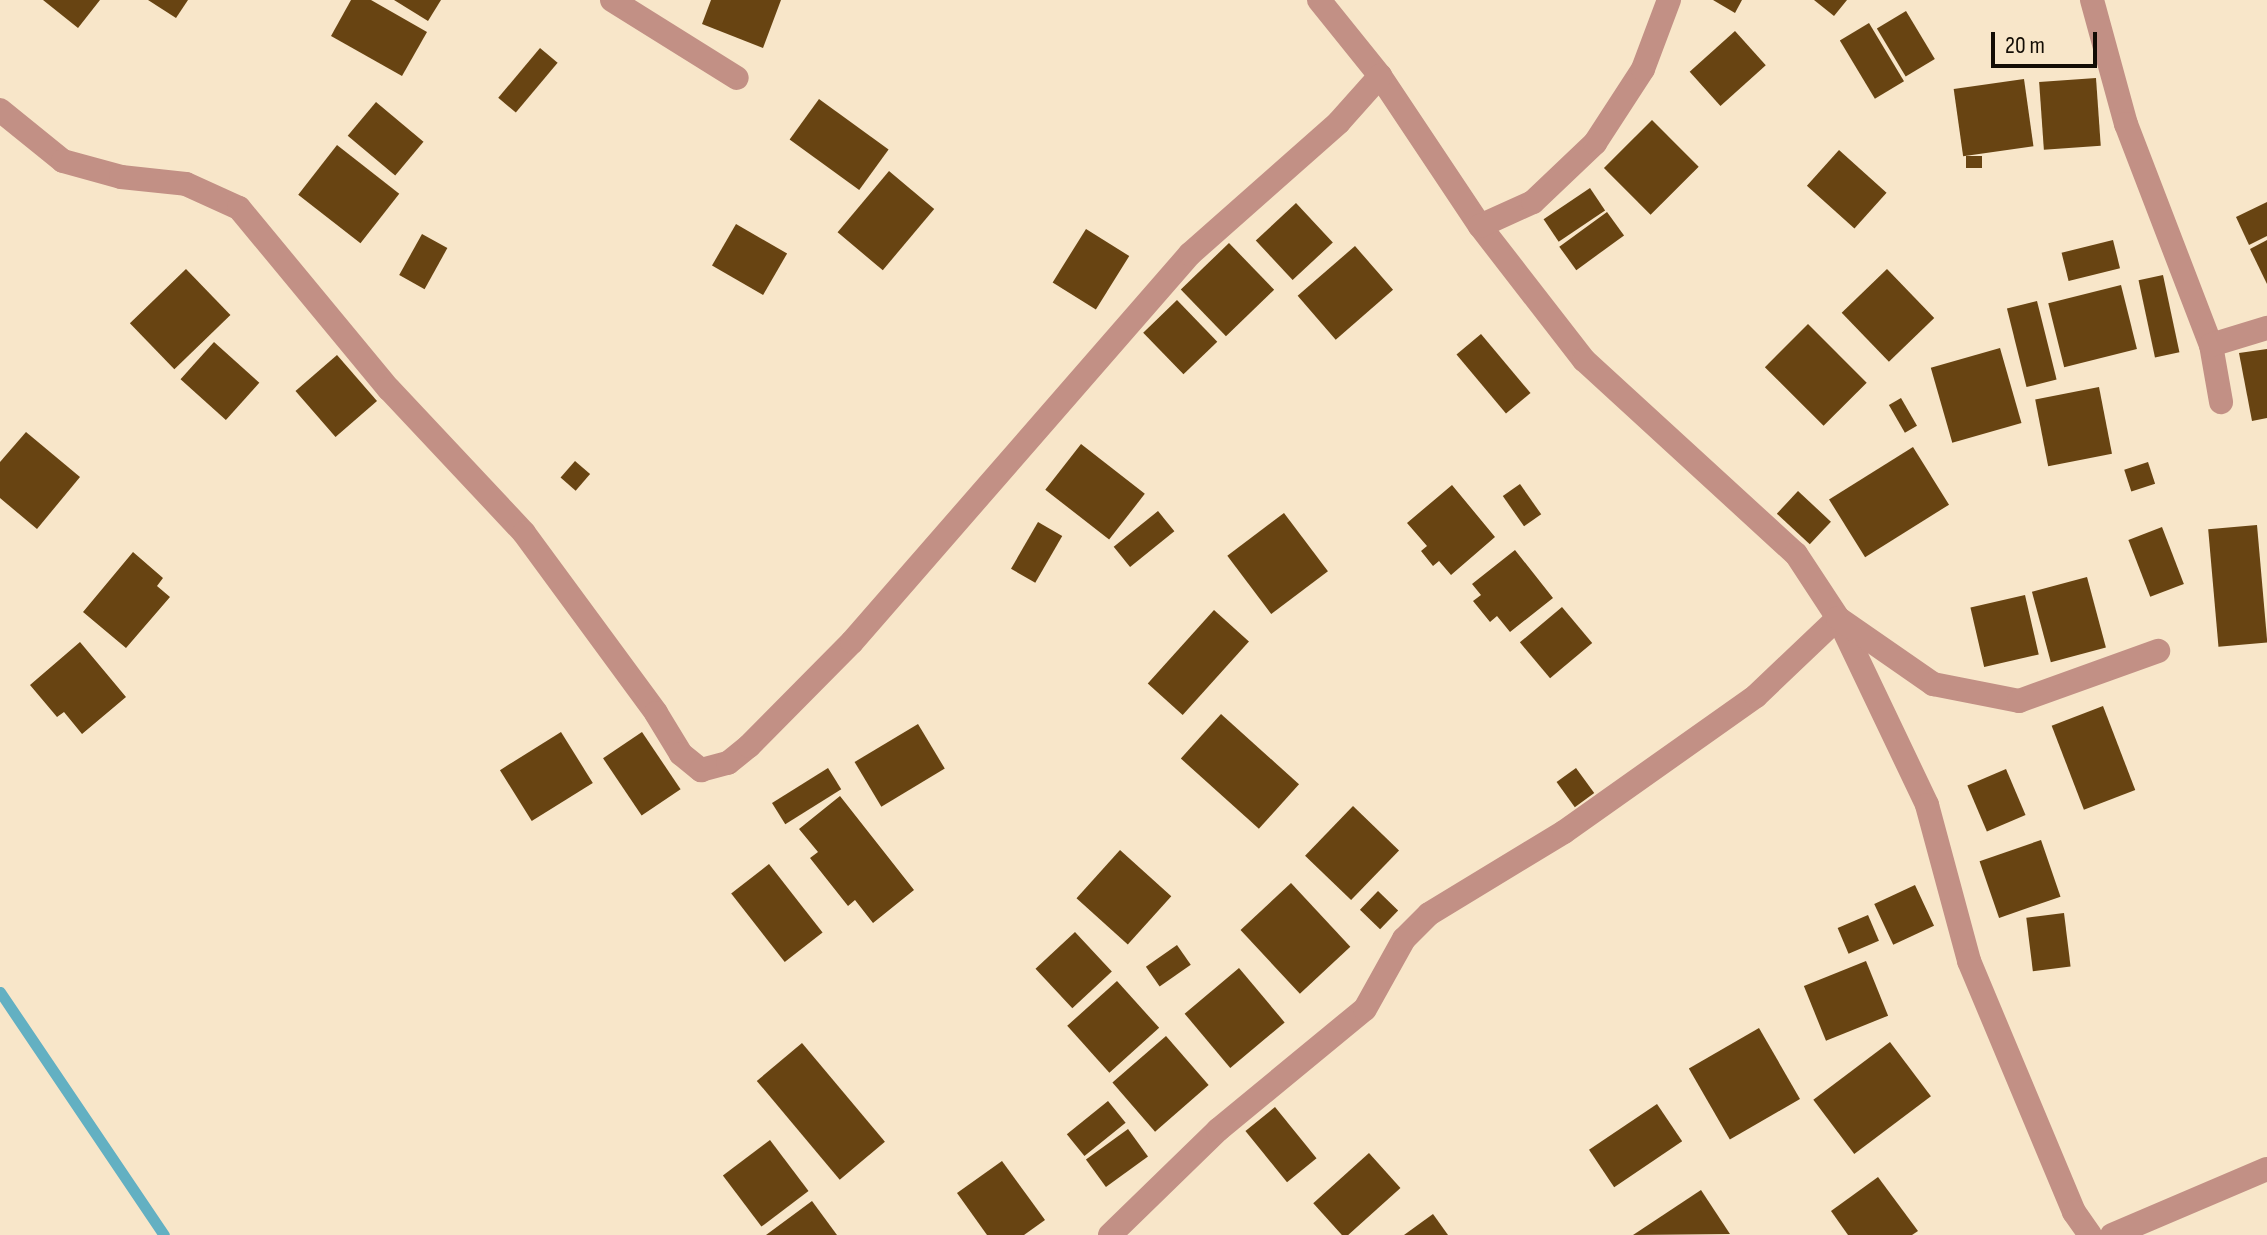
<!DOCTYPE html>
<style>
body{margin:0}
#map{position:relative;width:2267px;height:1235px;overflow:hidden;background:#f8e6c9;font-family:"Sofia Sans Condensed",sans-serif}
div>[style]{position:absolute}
.stream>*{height:11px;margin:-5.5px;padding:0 5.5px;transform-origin:5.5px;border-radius:5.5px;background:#63b0c2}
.building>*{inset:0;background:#684412;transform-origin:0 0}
.minor>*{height:24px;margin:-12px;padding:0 12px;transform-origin:12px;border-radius:12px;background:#c29085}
span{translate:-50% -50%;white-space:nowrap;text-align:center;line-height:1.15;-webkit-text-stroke:8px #f8e6c9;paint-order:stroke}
.scale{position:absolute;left:1991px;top:32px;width:106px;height:36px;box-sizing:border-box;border:4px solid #130d05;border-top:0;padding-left:10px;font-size:24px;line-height:28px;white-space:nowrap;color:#130d05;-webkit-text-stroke:6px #f8e6c9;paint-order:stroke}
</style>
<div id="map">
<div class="stream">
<i style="left:0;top:992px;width:293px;rotate:56deg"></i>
</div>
<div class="building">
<i style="clip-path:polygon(43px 0,100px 0,78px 28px)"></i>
<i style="clip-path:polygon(148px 0,188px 0,176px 18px)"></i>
<i style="clip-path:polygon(351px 0,371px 0,427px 32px,402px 76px,331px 36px)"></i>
<i style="clip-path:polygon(394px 0,441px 0,428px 21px)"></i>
<i style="clip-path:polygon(711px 0,781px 0,763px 48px,702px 24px)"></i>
<i style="clip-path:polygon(1713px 0,1742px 0,1735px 13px)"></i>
<i style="clip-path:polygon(1814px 0,1847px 0,1834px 16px)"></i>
<i style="left:1906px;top:11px;width:56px;height:34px;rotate:59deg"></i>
<i style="left:1869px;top:23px;width:68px;height:34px;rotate:59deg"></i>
<i style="left:1735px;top:31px;width:46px;height:61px;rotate:48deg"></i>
<i style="left:540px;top:48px;width:23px;height:65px;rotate:40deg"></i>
<i style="left:2096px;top:78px;width:68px;height:57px;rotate:86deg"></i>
<i style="left:2024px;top:79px;width:68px;height:71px;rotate:82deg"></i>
<i style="left:819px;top:99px;width:86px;height:50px;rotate:36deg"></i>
<i style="left:376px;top:102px;width:62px;height:44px;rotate:40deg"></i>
<i style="left:1652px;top:120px;width:66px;height:68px;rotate:45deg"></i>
<i style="left:337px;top:145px;width:79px;height:63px;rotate:38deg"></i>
<i style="left:1839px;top:150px;width:64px;height:48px;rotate:42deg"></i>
<i style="left:1966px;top:156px;width:16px;height:12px"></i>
<i style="left:889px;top:171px;width:59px;height:80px;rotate:40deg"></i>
<i style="left:1590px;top:188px;width:27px;height:56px;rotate:56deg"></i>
<i style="clip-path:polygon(2267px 202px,2267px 236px,2249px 245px,2236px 217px)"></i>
<i style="left:1296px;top:203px;width:54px;height:55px;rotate:47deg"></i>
<i style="left:1607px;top:212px;width:29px;height:59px;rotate:54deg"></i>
<i style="left:736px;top:224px;width:59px;height:48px;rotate:30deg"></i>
<i style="left:1086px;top:229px;width:51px;height:63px;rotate:32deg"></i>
<i style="left:422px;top:234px;width:29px;height:47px;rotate:29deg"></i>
<i style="left:2113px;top:240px;width:29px;height:53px;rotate:76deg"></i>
<i style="clip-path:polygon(2267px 240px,2267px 284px,2250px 249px)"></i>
<i style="left:1229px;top:243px;width:65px;height:67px;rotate:46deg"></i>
<i style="left:1355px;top:246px;width:58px;height:76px;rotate:49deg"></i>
<i style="left:186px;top:269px;width:64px;height:78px;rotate:46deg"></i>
<i style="left:1887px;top:269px;width:68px;height:63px;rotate:46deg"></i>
<i style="left:2163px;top:275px;width:79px;height:25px;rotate:78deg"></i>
<i style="left:2121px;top:285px;width:66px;height:75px;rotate:76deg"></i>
<i style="left:1177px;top:300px;width:58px;height:47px;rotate:46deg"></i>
<i style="left:2037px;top:301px;width:81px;height:31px;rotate:76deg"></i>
<i style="left:1808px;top:324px;width:83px;height:61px;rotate:45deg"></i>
<i style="left:1481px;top:334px;width:77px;height:32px;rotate:50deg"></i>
<i style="left:214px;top:342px;width:61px;height:50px;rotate:42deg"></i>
<i style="left:2000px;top:348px;width:78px;height:72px;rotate:74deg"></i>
<i style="clip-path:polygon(2267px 349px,2267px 418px,2252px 421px,2239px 353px)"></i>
<i style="left:337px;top:355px;width:61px;height:55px;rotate:49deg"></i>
<i style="left:2099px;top:387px;width:68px;height:65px;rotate:79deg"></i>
<i style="left:1901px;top:398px;width:32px;height:14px;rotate:60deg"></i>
<i style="clip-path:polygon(26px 432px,80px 477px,37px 529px,0 498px,0 462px)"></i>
<i style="left:1081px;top:444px;width:81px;height:58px;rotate:38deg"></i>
<i style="left:1913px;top:447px;width:68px;height:99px;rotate:58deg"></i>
<i style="left:575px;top:461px;width:20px;height:22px;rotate:41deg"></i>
<i style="left:2148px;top:462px;width:23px;height:25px;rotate:72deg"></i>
<i style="left:1520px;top:484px;width:37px;height:21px;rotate:55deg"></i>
<i style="clip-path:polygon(1452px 485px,1495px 537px,1451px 575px,1439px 561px,1433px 566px,1421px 551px,1427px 546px,1407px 523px)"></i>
<i style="left:1798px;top:491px;width:45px;height:31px;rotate:43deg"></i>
<i style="left:1158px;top:511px;width:26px;height:57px;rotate:51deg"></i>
<i style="left:1284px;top:513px;width:73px;height:71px;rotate:53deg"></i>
<i style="left:1038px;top:522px;width:28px;height:54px;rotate:30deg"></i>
<i style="left:2257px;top:525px;width:118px;height:49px;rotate:85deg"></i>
<i style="left:2162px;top:527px;width:61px;height:36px;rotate:69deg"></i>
<i style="clip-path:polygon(1515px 550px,1553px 598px,1510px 632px,1497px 616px,1490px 622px,1473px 601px,1481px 595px,1472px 584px)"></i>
<i style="clip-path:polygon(133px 552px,163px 578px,157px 586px,170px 597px,126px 648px,83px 612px)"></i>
<i style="left:2087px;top:577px;width:73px;height:57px;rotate:75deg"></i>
<i style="left:2025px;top:595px;width:61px;height:56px;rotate:77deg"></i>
<i style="left:1562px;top:607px;width:47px;height:55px;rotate:50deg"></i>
<i style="left:1214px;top:610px;width:47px;height:99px;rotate:42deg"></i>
<i style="clip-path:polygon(80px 642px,126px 697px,82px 734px,64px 712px,57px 717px,30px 685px)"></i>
<i style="left:2103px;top:706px;width:90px;height:55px;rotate:69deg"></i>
<i style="left:1221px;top:714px;width:105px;height:60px;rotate:42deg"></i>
<i style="left:918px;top:724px;width:52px;height:74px;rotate:59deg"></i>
<i style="left:561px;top:732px;width:60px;height:72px;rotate:58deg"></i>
<i style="left:642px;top:732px;width:69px;height:47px;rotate:56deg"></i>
<i style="left:828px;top:768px;width:25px;height:66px;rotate:58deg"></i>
<i style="left:1576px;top:768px;width:31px;height:24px;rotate:54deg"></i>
<i style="left:2006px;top:769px;width:50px;height:42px;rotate:67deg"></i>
<i style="clip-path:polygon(840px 796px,914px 890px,873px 923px,855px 900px,848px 906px,810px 858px,818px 852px,799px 829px)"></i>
<i style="left:1353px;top:806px;width:64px;height:69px;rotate:44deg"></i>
<i style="left:2041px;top:840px;width:60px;height:65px;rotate:71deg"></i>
<i style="left:1120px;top:850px;width:69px;height:65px;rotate:42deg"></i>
<i style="left:769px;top:864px;width:87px;height:48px;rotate:52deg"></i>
<i style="left:1291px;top:883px;width:87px;height:69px;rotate:47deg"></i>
<i style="left:1915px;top:885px;width:45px;height:45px;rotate:65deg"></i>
<i style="left:1378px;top:891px;width:28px;height:26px;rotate:44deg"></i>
<i style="left:2064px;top:913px;width:54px;height:38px;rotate:83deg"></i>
<i style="left:1868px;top:915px;width:28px;height:33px;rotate:67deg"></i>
<i style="left:1075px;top:932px;width:54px;height:54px;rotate:47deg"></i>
<i style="left:1177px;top:945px;width:24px;height:38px;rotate:55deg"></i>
<i style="left:1866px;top:961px;width:59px;height:67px;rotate:68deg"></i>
<i style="left:1239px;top:968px;width:71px;height:71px;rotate:50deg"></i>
<i style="left:1117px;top:981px;width:63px;height:67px;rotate:48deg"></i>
<i style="left:1759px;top:1028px;width:82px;height:81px;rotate:60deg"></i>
<i style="left:1166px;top:1036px;width:65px;height:71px;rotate:49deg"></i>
<i style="left:1890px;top:1042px;width:68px;height:96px;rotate:53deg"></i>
<i style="left:802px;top:1043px;width:129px;height:59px;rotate:50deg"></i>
<i style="left:1108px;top:1101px;width:28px;height:53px;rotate:51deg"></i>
<i style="left:1657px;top:1104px;width:45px;height:82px;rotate:56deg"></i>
<i style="left:1275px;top:1107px;width:66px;height:38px;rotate:51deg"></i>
<i style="left:1128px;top:1129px;width:34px;height:52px;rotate:54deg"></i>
<i style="left:770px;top:1140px;width:64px;height:59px;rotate:53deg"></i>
<i style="left:1369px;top:1153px;width:47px;height:75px;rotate:48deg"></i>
<i style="clip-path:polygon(1002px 1161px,1045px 1220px,1024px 1235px,987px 1235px,957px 1193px)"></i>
<i style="clip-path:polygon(1878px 1177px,1918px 1231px,1912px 1235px,1848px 1235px,1831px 1211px)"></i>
<i style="clip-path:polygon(1701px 1190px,1730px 1234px,1633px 1235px)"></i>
<i style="clip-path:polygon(812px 1201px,837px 1235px,766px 1235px)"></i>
<i style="clip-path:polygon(1433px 1214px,1448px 1235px,1404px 1235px)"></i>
</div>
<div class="minor">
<i style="left:612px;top:0;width:147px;rotate:32deg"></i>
<i style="left:1319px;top:0;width:97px;rotate:51.2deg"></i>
<i style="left:1380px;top:76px;width:180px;rotate:56.3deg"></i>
<i style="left:1480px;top:226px;width:170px;rotate:52.2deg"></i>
<i style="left:1584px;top:360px;width:287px;rotate:42.5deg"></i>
<i style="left:1796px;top:554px;width:77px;rotate:56.7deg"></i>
<i style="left:1838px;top:618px;width:207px;rotate:64.5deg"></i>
<i style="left:1927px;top:805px;width:162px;rotate:74.9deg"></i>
<i style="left:1969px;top:961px;width:272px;rotate:67.3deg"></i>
<i style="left:2074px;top:1212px;width:28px;rotate:55deg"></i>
<i style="left:2092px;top:0;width:129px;rotate:74.7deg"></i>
<i style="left:2126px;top:124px;width:237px;rotate:69deg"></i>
<i style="left:2211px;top:345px;width:58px;rotate:80deg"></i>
<i style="left:0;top:110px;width:81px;rotate:39deg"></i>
<i style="left:63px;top:161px;width:60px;rotate:15.4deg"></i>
<i style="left:121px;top:177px;width:65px;rotate:6.1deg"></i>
<i style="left:186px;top:184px;width:58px;rotate:24.4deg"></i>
<i style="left:239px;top:208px;width:235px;rotate:50.4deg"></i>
<i style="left:389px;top:389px;width:197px;rotate:46.8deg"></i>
<i style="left:524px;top:533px;width:223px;rotate:53.7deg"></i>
<i style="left:656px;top:713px;width:48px;rotate:58.6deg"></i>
<i style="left:681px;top:754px;width:26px;rotate:39deg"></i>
<i style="left:701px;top:770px;width:28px;rotate:-15deg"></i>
<i style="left:728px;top:763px;width:27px;rotate:-39deg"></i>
<i style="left:749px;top:746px;width:146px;rotate:-45.3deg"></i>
<i style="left:852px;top:642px;width:515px;rotate:-48.94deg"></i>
<i style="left:1190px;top:254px;width:199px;rotate:-41.5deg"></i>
<i style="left:1339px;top:122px;width:62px;rotate:-48.3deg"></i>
<i style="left:1480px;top:226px;width:58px;rotate:-24.4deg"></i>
<i style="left:1533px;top:202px;width:86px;rotate:-43.6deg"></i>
<i style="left:1595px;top:143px;width:88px;rotate:-57deg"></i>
<i style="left:1643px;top:69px;width:74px;rotate:-69.4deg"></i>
<i style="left:2211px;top:345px;width:59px;rotate:-16.9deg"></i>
<i style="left:1110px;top:1235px;width:151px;rotate:-44.2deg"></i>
<i style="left:1218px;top:1130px;width:190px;rotate:-39.5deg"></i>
<i style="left:1365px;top:1009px;width:80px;rotate:-60.9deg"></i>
<i style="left:1404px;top:939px;width:35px;rotate:-45deg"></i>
<i style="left:1429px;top:914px;width:158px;rotate:-31.3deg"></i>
<i style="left:1564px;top:832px;width:235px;rotate:-35.3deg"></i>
<i style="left:1756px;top:696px;width:113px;rotate:-43.6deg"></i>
<i style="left:1838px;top:618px;width:116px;rotate:34.8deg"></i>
<i style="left:1933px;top:684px;width:88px;rotate:11.2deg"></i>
<i style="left:2019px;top:701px;width:148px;rotate:-19.8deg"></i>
<i style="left:2112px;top:1235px;width:168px;rotate:-23.1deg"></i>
</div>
<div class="scale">20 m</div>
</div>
